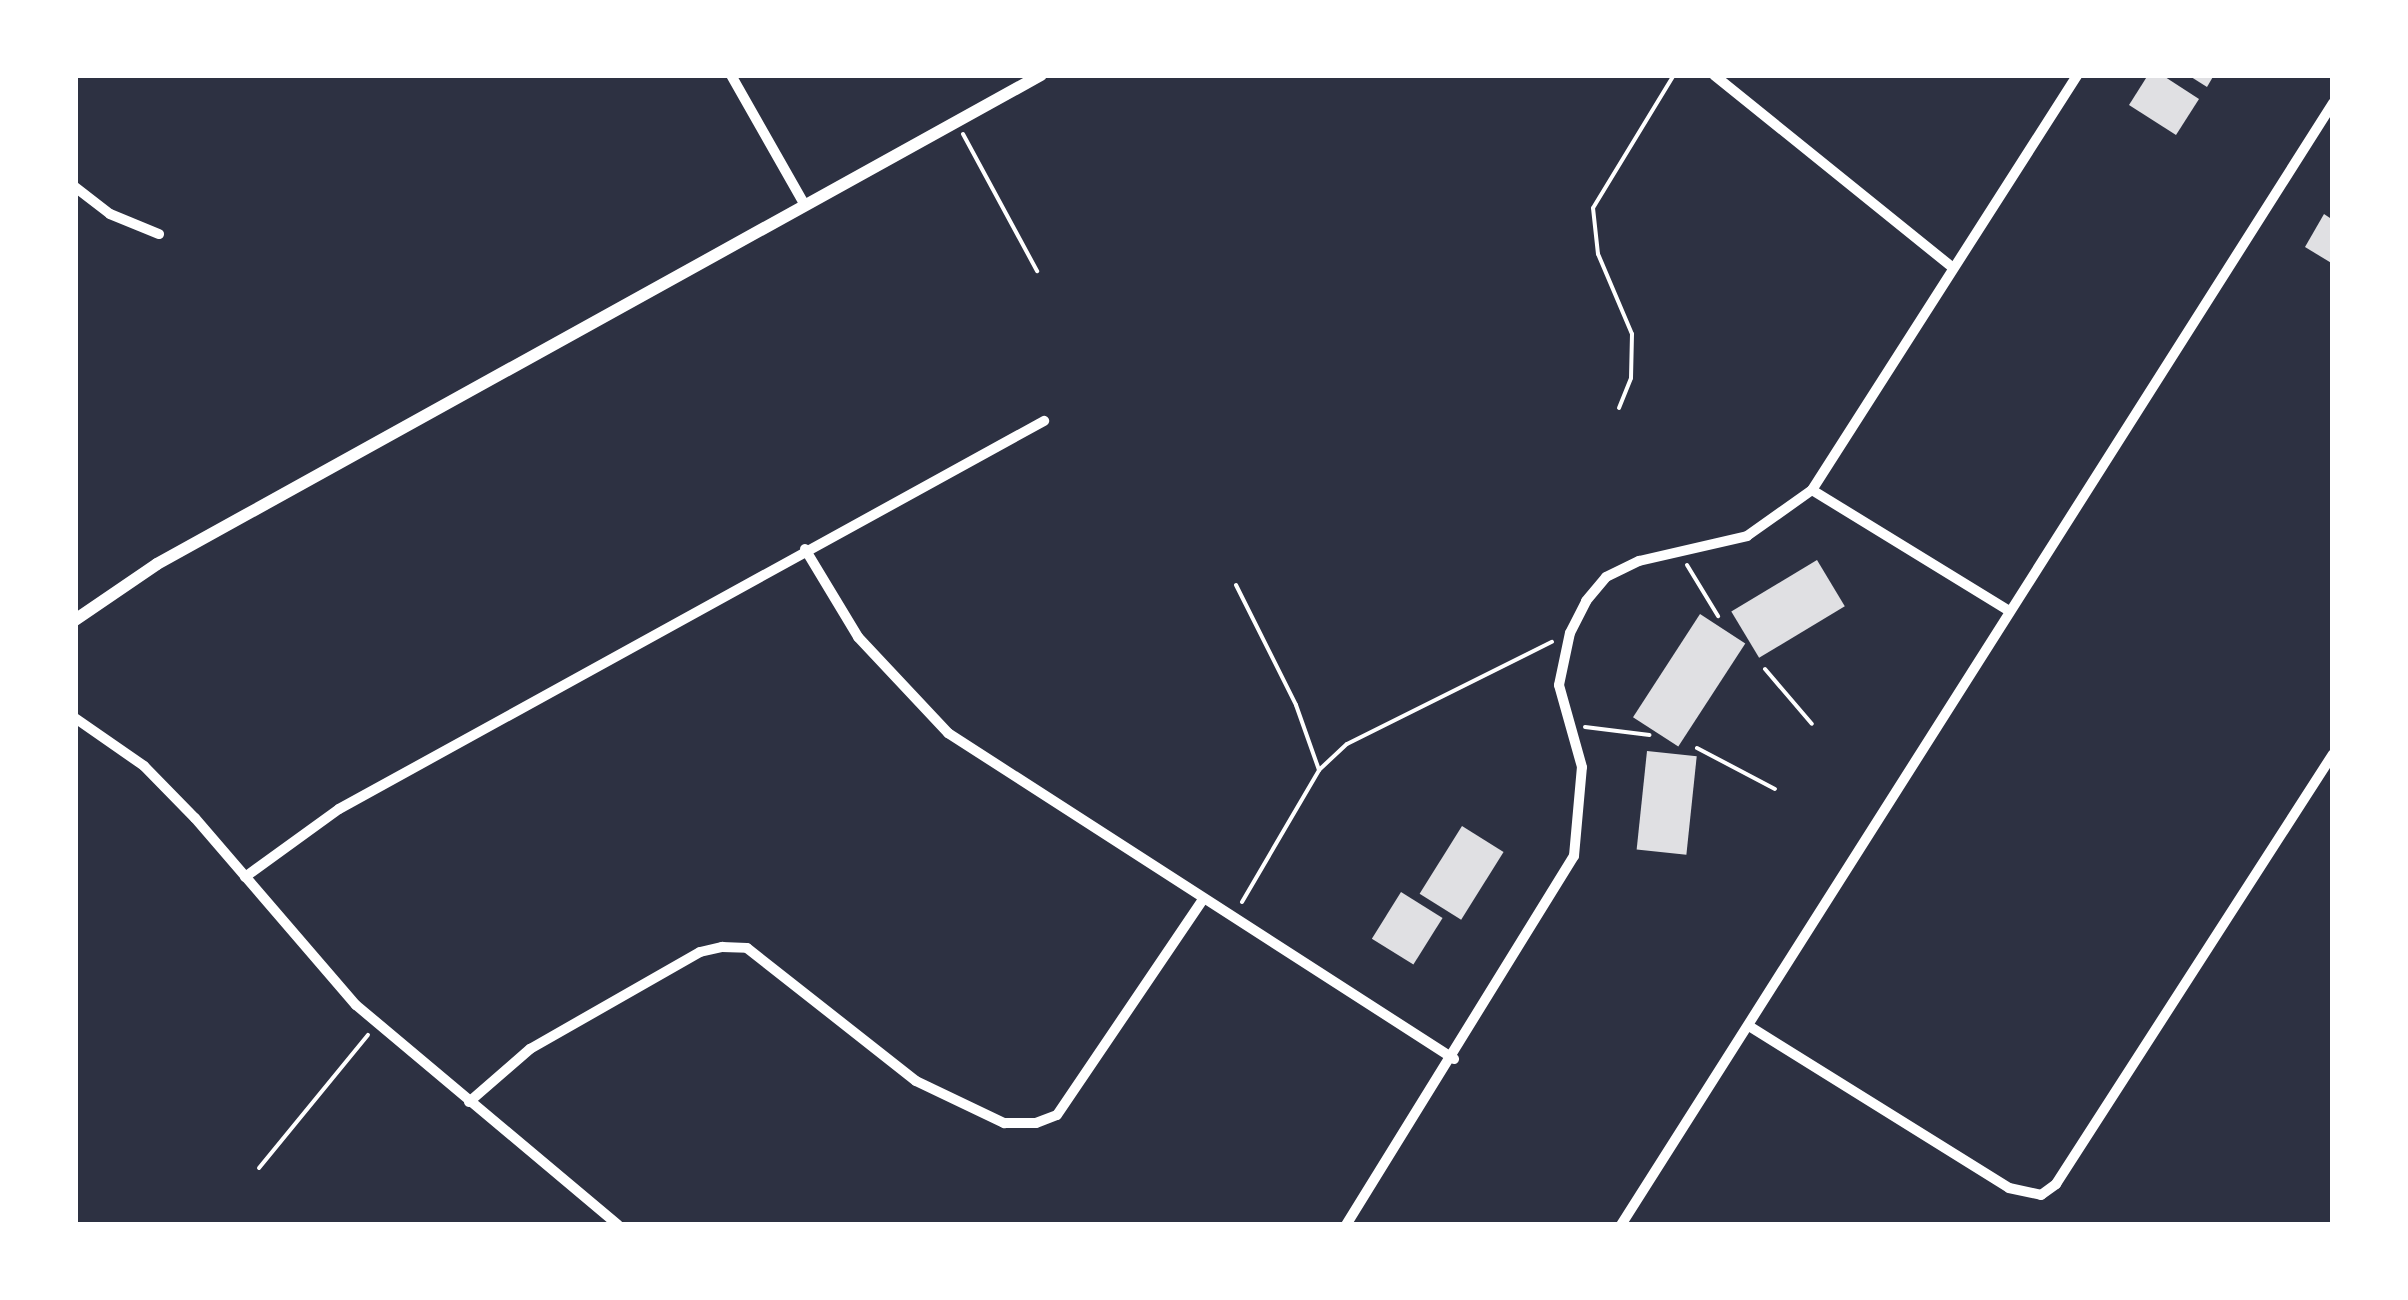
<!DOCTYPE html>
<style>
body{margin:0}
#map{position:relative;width:2408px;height:1300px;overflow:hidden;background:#2d3142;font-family:Inter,sans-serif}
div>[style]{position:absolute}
.building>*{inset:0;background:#e0e0e3;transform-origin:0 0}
.path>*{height:4px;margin:-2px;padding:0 2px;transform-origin:2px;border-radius:2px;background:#fff}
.minor>*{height:10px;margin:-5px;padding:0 5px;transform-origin:5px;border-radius:5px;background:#fff}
.tertiary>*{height:12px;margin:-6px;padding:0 6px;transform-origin:6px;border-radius:6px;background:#fff}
span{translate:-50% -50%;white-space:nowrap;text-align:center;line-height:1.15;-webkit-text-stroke:9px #fff;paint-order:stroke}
.frame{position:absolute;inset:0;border:78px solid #fff;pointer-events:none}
</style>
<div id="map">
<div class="building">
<i style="clip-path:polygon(2148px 75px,2162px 75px,2199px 99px,2176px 135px,2129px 105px)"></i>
<i style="clip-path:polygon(2188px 75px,2214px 75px,2207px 87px)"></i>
<i style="clip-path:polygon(2324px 214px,2333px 220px,2333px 264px,2305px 247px)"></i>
<i style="left:1817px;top:560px;width:54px;height:100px;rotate:59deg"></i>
<i style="left:1700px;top:614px;width:54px;height:123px;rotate:33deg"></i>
<i style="left:1647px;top:751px;width:50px;height:99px;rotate:6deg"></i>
<i style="left:1462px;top:826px;width:49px;height:80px;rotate:32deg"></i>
<i style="left:1401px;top:892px;width:49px;height:55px;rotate:32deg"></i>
</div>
<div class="path">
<i style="left:963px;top:134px;width:156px;rotate:61.6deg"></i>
<i style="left:1619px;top:408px;width:32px;rotate:-68deg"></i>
<i style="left:1631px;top:378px;width:44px;rotate:-88.7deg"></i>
<i style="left:1632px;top:334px;width:87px;rotate:-113deg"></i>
<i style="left:1598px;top:254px;width:46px;rotate:-96.2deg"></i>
<i style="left:1593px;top:208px;width:156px;rotate:-58.7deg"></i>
<i style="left:1687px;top:565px;width:60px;rotate:58.7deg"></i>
<i style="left:1236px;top:585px;width:134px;rotate:63.4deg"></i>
<i style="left:1296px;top:705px;width:69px;rotate:70.5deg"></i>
<i style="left:1765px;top:669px;width:72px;rotate:49.5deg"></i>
<i style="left:1585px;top:727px;width:65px;rotate:7deg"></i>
<i style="left:1697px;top:748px;width:88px;rotate:27.7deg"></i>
<i style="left:1242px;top:902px;width:153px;rotate:-59.7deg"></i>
<i style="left:1319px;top:770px;width:38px;rotate:-43deg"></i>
<i style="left:1347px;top:744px;width:229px;rotate:-26.5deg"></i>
<i style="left:259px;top:1168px;width:172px;rotate:-50.7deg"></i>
</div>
<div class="minor">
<i style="left:731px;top:75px;width:146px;rotate:60.4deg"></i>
<i style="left:1714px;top:75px;width:306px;rotate:38.9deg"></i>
<i style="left:75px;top:187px;width:44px;rotate:37.6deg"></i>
<i style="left:110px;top:214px;width:53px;rotate:22.2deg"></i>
<i style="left:1812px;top:490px;width:230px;rotate:31.5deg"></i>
<i style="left:805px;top:549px;width:103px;rotate:58.9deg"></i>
<i style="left:858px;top:637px;width:132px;rotate:46.8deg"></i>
<i style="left:948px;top:733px;width:602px;rotate:32.79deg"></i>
<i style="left:75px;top:718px;width:84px;rotate:34.8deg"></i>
<i style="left:144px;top:766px;width:73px;rotate:45.6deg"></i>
<i style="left:195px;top:818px;width:247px;rotate:49.3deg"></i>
<i style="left:356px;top:1005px;width:342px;rotate:40deg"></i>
<i style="left:245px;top:877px;width:116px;rotate:-35.9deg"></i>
<i style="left:339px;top:809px;width:805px;rotate:-28.83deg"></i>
<i style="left:1749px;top:1026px;width:306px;rotate:31.9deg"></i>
<i style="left:2009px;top:1188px;width:33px;rotate:12deg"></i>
<i style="left:2041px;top:1195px;width:19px;rotate:-36deg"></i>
<i style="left:2056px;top:1184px;width:511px;rotate:-57.21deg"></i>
<i style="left:469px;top:1102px;width:81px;rotate:-41deg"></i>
<i style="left:530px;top:1049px;width:196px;rotate:-29.7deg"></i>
<i style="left:700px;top:952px;width:23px;rotate:-13deg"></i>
<i style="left:722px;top:947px;width:25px;rotate:2deg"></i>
<i style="left:747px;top:948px;width:215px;rotate:38.2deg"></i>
<i style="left:916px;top:1081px;width:98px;rotate:25.5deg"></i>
<i style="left:1004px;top:1123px;width:32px"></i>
<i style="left:1036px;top:1123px;width:22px;rotate:-21deg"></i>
<i style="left:1057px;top:1115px;width:261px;rotate:-55.9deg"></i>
<i style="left:1346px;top:1225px;width:434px;rotate:-58.3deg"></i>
<i style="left:1574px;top:856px;width:89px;rotate:-84.9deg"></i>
<i style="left:1582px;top:767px;width:85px;rotate:-105.7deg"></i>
<i style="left:1559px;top:685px;width:53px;rotate:-78.1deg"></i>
<i style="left:1570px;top:633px;width:36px;rotate:-63deg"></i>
<i style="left:1586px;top:601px;width:31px;rotate:-50deg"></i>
<i style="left:1606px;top:577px;width:37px;rotate:-26deg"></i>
<i style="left:1639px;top:561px;width:111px;rotate:-13deg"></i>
<i style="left:1747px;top:536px;width:80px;rotate:-35.3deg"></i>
<i style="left:1812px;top:490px;width:492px;rotate:-57.4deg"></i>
<i style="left:1621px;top:1225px;width:1329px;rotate:-57.6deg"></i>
</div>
<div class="tertiary">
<i style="left:75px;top:620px;width:99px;rotate:-34.3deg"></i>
<i style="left:157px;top:564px;width:1010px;rotate:-28.95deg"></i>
</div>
<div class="frame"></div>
</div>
